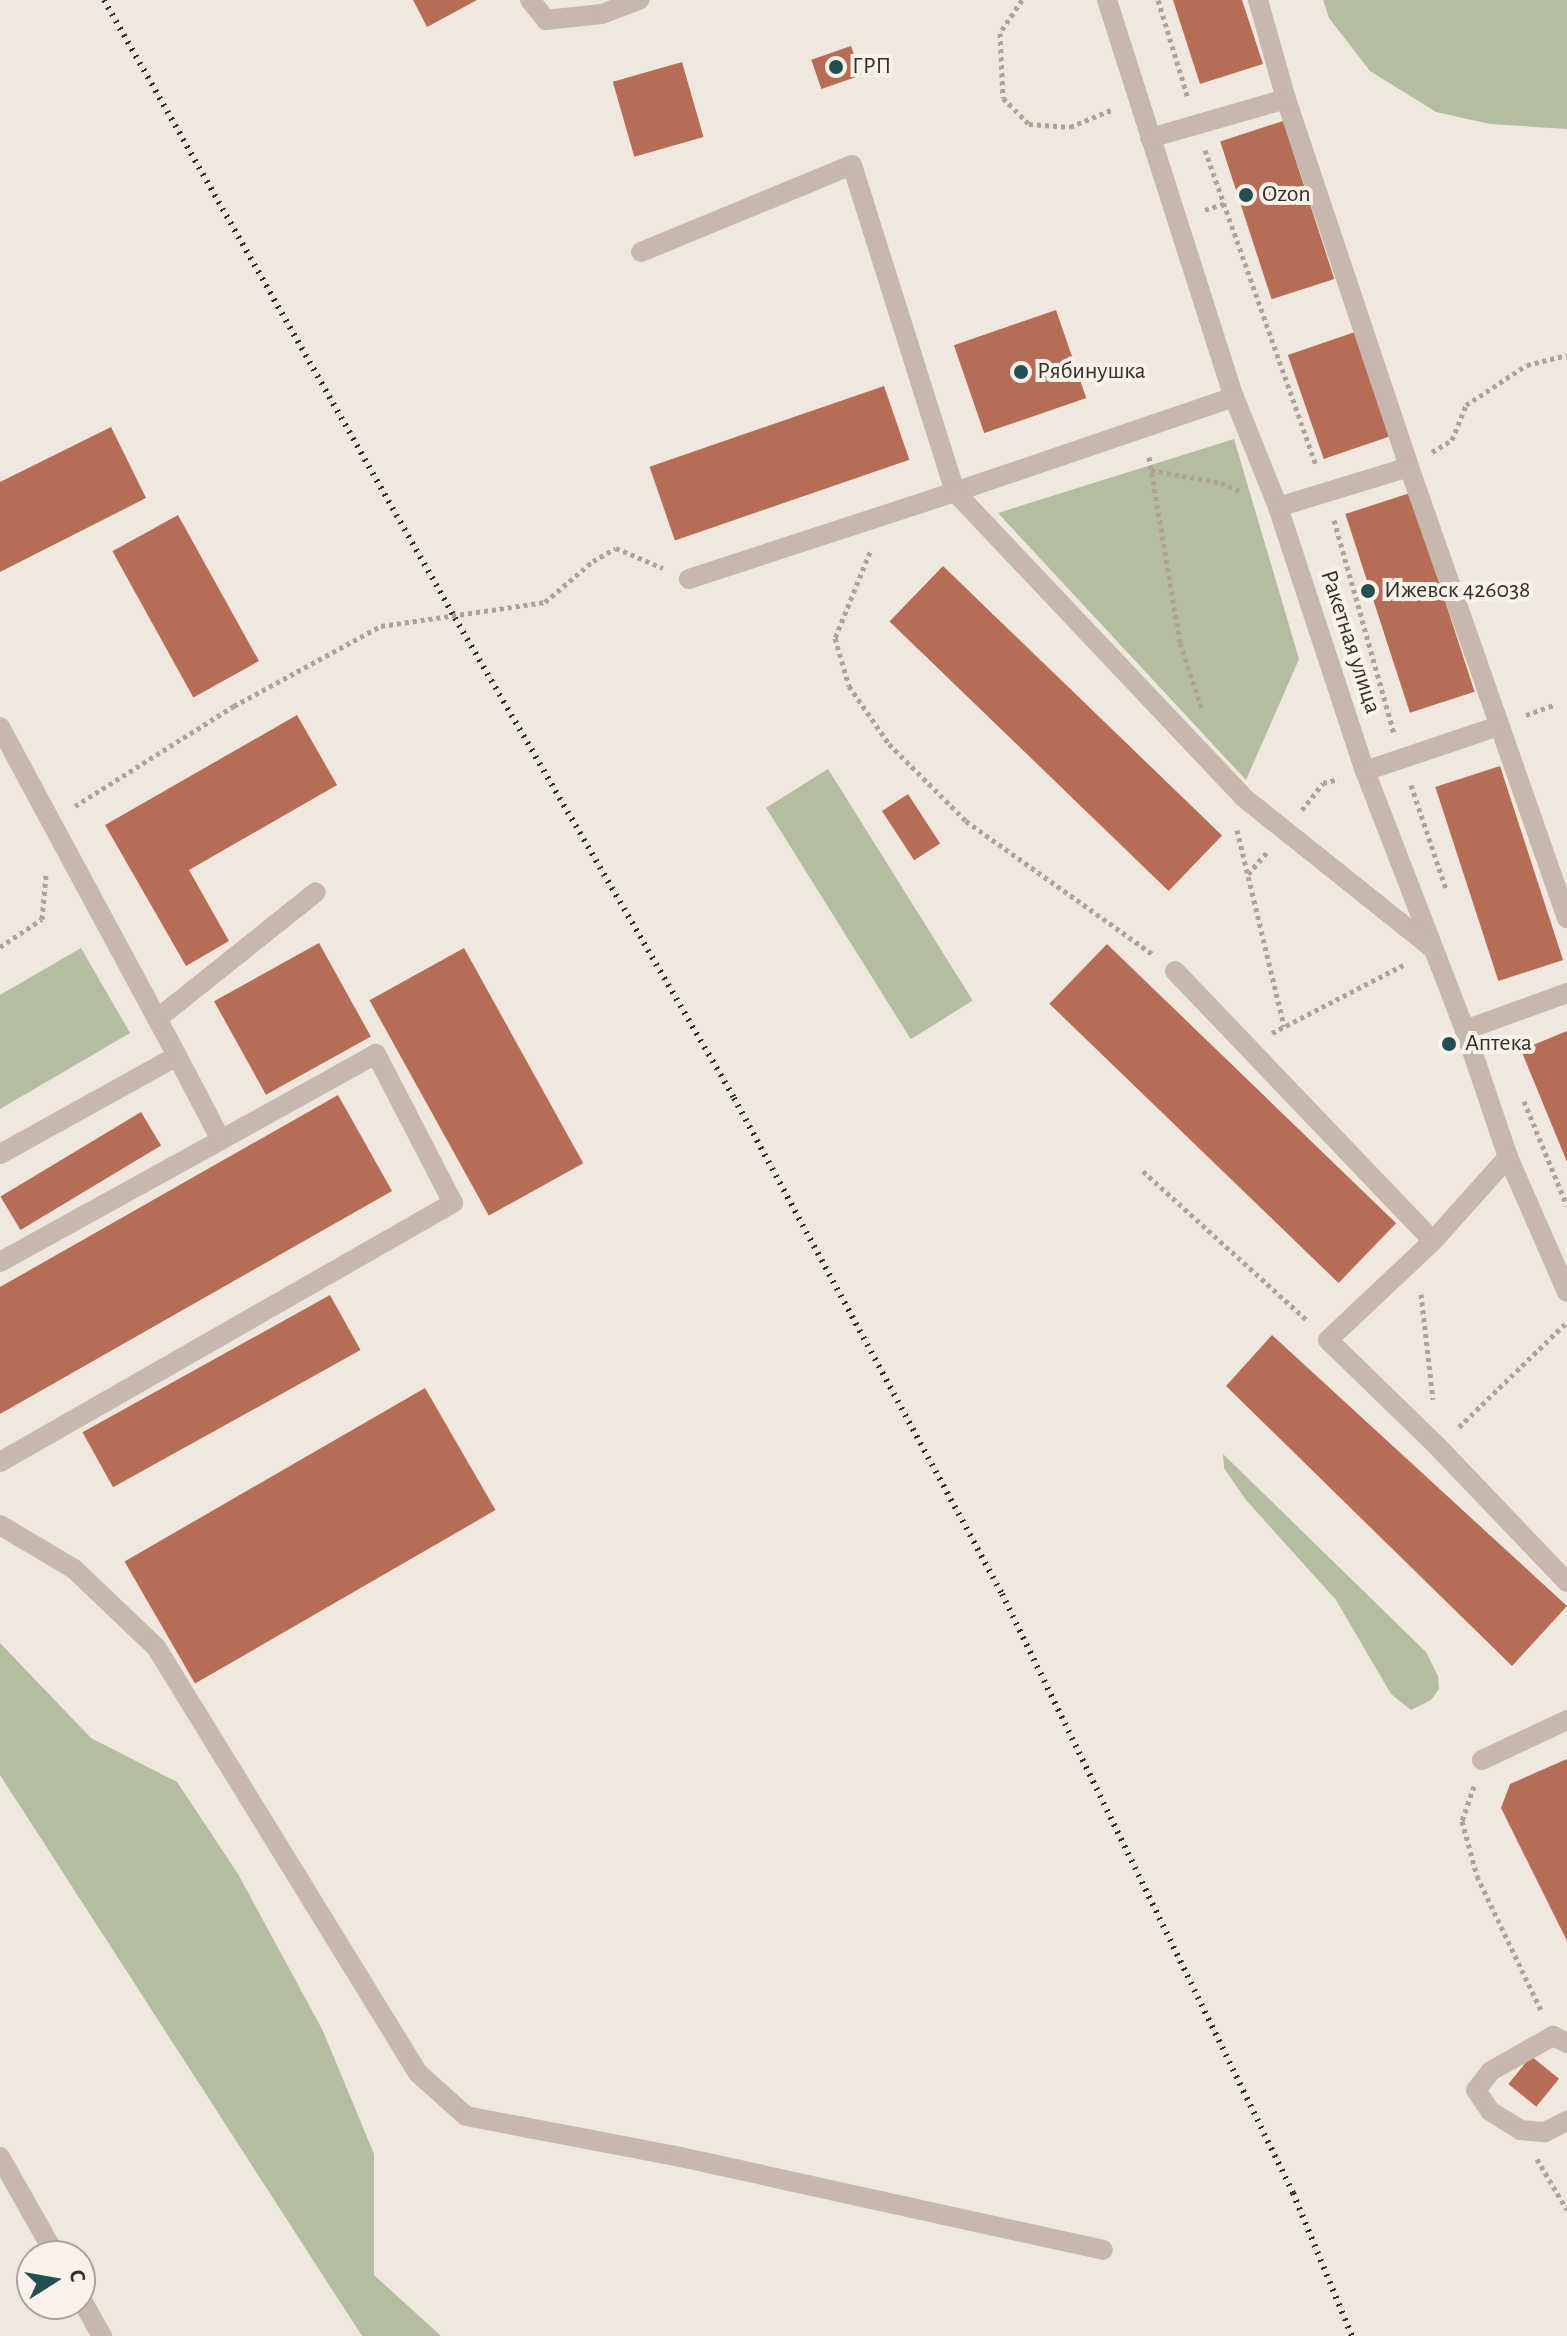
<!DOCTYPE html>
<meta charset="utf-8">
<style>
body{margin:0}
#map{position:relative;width:1567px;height:2336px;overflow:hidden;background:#f0e8df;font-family:"Alegreya Sans",sans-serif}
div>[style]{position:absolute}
.green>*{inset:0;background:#b3bda0;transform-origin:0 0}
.building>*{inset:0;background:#b76d55;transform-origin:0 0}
.path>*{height:5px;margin-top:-2.5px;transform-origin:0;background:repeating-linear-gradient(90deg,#b2a296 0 4px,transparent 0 8px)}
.minor>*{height:20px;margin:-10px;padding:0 10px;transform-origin:10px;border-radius:10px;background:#c6b8ac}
.rail>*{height:6px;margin-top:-3px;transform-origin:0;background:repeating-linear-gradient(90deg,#352e2a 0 2px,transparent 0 8px)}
.dots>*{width:22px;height:22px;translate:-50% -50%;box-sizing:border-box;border:4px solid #f8f2eb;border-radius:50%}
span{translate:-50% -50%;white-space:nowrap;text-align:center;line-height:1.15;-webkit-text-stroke:8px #f8f2eb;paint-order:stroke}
.poi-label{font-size:24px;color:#352e2a}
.left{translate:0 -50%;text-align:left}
.street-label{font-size:24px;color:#352e2a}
.north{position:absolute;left:16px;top:2240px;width:80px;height:80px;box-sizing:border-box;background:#f8f2eb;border:2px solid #aaa49e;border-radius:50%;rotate:79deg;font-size:22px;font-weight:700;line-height:32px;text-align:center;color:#352e2a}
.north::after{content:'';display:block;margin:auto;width:28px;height:36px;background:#244f52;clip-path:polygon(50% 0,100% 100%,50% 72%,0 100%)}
</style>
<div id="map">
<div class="green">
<i style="clip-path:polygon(1323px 0,1567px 0,1567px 129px,1490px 124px,1436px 112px,1370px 71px,1329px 18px)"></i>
<i style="clip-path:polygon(1234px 439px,1299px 659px,1246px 780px,998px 513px)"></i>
<i style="left:828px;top:769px;width:273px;height:73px;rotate:58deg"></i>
<i style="clip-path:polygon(81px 948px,130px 1033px,0 1109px,0 995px)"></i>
<i style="clip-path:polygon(1223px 1454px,1426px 1652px,1438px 1676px,1439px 1689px,1431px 1700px,1411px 1710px,1391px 1694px,1336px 1600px,1246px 1500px,1224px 1468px)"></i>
<i style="clip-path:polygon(0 1643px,91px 1738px,177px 1782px,238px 1874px,323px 2031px,374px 2154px,374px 2275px,441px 2336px,362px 2336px,0 1775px)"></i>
</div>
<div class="building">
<i style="clip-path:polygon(413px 0,477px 0,427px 27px)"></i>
<i style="clip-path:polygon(1173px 0,1242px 0,1263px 64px,1200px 84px)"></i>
<i style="left:851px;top:46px;width:31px;height:42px;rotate:71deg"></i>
<i style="left:682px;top:62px;width:78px;height:72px;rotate:74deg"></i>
<i style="left:1283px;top:121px;width:166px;height:66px;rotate:72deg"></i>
<i style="left:1056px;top:310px;width:93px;height:108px;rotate:71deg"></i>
<i style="left:1355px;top:332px;width:110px;height:71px;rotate:71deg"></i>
<i style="left:884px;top:386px;width:78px;height:248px;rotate:71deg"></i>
<i style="clip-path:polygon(111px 427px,146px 498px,0 572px,0 482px)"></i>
<i style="left:1410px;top:493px;width:209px;height:68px;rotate:72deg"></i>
<i style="left:178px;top:515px;width:167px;height:75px;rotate:61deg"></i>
<i style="left:943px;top:566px;width:388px;height:77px;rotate:44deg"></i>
<i style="clip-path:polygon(297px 715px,337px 785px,189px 870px,229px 941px,186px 966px,105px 825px)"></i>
<i style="left:1500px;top:766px;width:204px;height:68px;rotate:72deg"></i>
<i style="left:908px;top:794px;width:59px;height:31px;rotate:57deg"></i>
<i style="left:319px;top:943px;width:107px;height:120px;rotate:61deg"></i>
<i style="left:1107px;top:944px;width:402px;height:83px;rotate:44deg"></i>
<i style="left:464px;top:948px;width:246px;height:108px;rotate:61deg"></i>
<i style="clip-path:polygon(1567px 1031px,1567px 1162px,1521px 1050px)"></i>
<i style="clip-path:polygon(338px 1095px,392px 1191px,0 1414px,0 1287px)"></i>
<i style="left:141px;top:1112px;width:39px;height:164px;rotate:59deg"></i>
<i style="left:330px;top:1295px;width:63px;height:283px;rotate:61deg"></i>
<i style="clip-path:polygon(1272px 1335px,1567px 1606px,1512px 1666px,1226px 1386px)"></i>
<i style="left:425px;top:1388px;width:141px;height:347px;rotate:60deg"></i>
<i style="clip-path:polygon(1567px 1759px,1567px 1941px,1501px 1808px,1510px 1784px)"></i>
<i style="left:1531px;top:2056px;width:36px;height:36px;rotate:39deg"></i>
</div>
<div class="path">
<i style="left:1022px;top:0;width:40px;rotate:124deg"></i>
<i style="left:1000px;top:33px;width:65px;rotate:87.4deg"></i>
<i style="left:1003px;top:98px;width:37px;rotate:45deg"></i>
<i style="left:1029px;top:124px;width:41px;rotate:4.2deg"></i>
<i style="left:1070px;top:127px;width:44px;rotate:-22.5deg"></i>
<i style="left:1158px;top:0;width:102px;rotate:73deg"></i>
<i style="left:1205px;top:150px;width:334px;rotate:70.6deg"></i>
<i style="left:1205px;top:210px;width:21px;rotate:-19deg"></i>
<i style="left:1432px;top:452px;width:23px;rotate:-31deg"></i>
<i style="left:1452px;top:440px;width:38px;rotate:-68deg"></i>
<i style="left:1466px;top:405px;width:73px;rotate:-33.3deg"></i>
<i style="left:1527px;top:365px;width:41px;rotate:-14deg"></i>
<i style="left:1149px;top:457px;width:189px;rotate:80.5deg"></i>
<i style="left:1180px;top:643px;width:70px;rotate:71.6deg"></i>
<i style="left:1151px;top:470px;width:71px;rotate:10.5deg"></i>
<i style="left:1221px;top:483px;width:21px;rotate:23deg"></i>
<i style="left:1334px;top:520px;width:221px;rotate:74.3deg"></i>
<i style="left:870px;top:552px;width:93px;rotate:112.1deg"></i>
<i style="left:835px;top:638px;width:50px;rotate:73.7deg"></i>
<i style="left:849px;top:686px;width:70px;rotate:55.4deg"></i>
<i style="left:889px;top:744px;width:109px;rotate:45deg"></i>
<i style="left:966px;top:821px;width:231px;rotate:35.5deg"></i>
<i style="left:1526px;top:715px;width:29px;rotate:-20deg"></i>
<i style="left:1411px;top:785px;width:110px;rotate:71.4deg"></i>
<i style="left:75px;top:806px;width:188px;rotate:-32.2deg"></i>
<i style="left:234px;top:706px;width:167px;rotate:-28.6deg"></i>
<i style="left:381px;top:626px;width:166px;rotate:-8.3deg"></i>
<i style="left:545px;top:602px;width:63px;rotate:-40.5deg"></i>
<i style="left:593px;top:561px;width:26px;rotate:-29deg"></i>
<i style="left:616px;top:548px;width:51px;rotate:23.1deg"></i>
<i style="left:1302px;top:810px;width:34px;rotate:-52deg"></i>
<i style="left:1323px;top:783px;width:16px;rotate:-14deg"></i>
<i style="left:1237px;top:830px;width:202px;rotate:76.5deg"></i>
<i style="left:1248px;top:874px;width:30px;rotate:-49deg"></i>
<i style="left:0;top:947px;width:50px;rotate:-33.7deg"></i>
<i style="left:42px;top:919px;width:44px;rotate:-84.8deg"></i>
<i style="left:1272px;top:1033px;width:150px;rotate:-27.4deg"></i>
<i style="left:1524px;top:1101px;width:113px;rotate:67.7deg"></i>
<i style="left:1143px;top:1171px;width:222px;rotate:42.3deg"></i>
<i style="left:1421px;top:1294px;width:106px;rotate:83.5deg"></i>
<i style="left:1459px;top:1427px;width:151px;rotate:-44.2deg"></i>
<i style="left:1474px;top:1786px;width:37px;rotate:109deg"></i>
<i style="left:1462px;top:1821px;width:57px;rotate:74.7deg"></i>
<i style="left:1477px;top:1876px;width:148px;rotate:64.5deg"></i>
<i style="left:1537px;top:2159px;width:59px;rotate:59.5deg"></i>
</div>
<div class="minor">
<i style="left:530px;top:0;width:26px;rotate:51deg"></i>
<i style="left:546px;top:20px;width:56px;rotate:-6.1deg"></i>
<i style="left:602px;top:14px;width:40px;rotate:-21deg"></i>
<i style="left:1107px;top:0;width:417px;rotate:72.3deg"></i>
<i style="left:1234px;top:397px;width:118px;rotate:68.2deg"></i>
<i style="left:1278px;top:507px;width:278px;rotate:71.8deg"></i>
<i style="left:1365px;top:771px;width:278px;rotate:68.9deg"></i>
<i style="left:1465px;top:1030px;width:134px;rotate:71.3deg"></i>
<i style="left:1508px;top:1157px;width:147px;rotate:66.4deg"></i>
<i style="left:1258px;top:0;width:103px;rotate:74.2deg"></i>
<i style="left:1286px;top:99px;width:388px;rotate:71.5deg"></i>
<i style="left:1409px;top:467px;width:478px;rotate:70.7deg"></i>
<i style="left:1150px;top:138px;width:141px;rotate:-16deg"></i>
<i style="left:641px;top:252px;width:228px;rotate:-22.4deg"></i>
<i style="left:852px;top:165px;width:343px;rotate:72.5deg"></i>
<i style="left:955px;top:492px;width:280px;rotate:161.9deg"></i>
<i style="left:1234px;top:397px;width:295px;rotate:161.2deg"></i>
<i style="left:955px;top:492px;width:419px;rotate:46.6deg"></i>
<i style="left:1243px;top:797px;width:242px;rotate:38.6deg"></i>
<i style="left:1278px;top:507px;width:137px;rotate:-17deg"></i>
<i style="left:0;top:727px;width:374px;rotate:61.7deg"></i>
<i style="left:177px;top:1056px;width:202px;rotate:151deg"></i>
<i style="left:1365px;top:771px;width:141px;rotate:-18.6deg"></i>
<i style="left:1175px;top:971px;width:373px;rotate:46.3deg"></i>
<i style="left:1433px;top:1241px;width:144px;rotate:136.7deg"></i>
<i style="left:1328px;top:1340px;width:153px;rotate:44.2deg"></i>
<i style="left:1438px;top:1447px;width:187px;rotate:46.3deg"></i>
<i style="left:157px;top:1019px;width:203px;rotate:-38.6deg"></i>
<i style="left:1465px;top:1030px;width:109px;rotate:-19.9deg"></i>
<i style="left:1433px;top:1241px;width:113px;rotate:-48.2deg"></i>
<i style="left:0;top:1262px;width:252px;rotate:-28.9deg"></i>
<i style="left:0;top:1462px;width:522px;rotate:-29.76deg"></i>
<i style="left:453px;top:1203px;width:168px;rotate:-117.3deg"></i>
<i style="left:376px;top:1054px;width:177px;rotate:151deg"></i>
<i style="left:221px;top:1140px;width:95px;rotate:-117.6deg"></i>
<i style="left:0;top:1525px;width:86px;rotate:30.7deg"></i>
<i style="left:74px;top:1569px;width:113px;rotate:43.6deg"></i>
<i style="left:156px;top:1647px;width:500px;rotate:58.41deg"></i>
<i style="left:418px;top:2073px;width:64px;rotate:41.9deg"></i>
<i style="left:466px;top:2116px;width:214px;rotate:10.8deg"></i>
<i style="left:676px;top:2156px;width:437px;rotate:12.4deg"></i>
<i style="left:1482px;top:1760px;width:94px;rotate:-25.2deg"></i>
<i style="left:1567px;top:2043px;width:16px;rotate:-153deg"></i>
<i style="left:1553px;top:2036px;width:71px;rotate:150.6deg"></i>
<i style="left:1491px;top:2071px;width:24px;rotate:128deg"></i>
<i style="left:1476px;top:2090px;width:25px;rotate:56deg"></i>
<i style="left:1490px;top:2111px;width:36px;rotate:32deg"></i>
<i style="left:1520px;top:2130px;width:25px;rotate:5deg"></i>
<i style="left:1545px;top:2132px;width:25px;rotate:-27deg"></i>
<i style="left:0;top:2157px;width:114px;rotate:60.5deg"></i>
<i style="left:80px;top:2297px;width:45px;rotate:60.6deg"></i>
</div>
<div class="rail">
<i style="left:104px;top:0;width:711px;rotate:60.41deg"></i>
<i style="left:455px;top:618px;width:555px;rotate:59.83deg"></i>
<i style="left:734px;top:1098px;width:564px;rotate:61.62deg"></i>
<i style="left:1002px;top:1594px;width:666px;rotate:64.09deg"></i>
<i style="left:1293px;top:2193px;width:155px;rotate:67.6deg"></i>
</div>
<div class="dots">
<i style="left:836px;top:67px;background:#244f52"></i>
<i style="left:1246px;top:195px;background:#244f52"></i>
<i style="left:1021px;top:372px;background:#244f52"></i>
<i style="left:1368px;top:591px;background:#244f52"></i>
<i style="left:1449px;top:1044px;background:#244f52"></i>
</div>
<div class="poi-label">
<span class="left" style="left:852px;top:67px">ГРП</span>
<span class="left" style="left:1262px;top:195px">Ozon</span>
<span class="left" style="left:1037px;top:372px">Рябинушка</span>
<span class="left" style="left:1384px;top:591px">Ижевск 426038</span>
<span class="left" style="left:1465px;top:1044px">Аптека</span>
</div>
<div class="street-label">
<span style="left:1350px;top:642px;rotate:72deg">Ракетная улица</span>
</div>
<div class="north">С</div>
</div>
